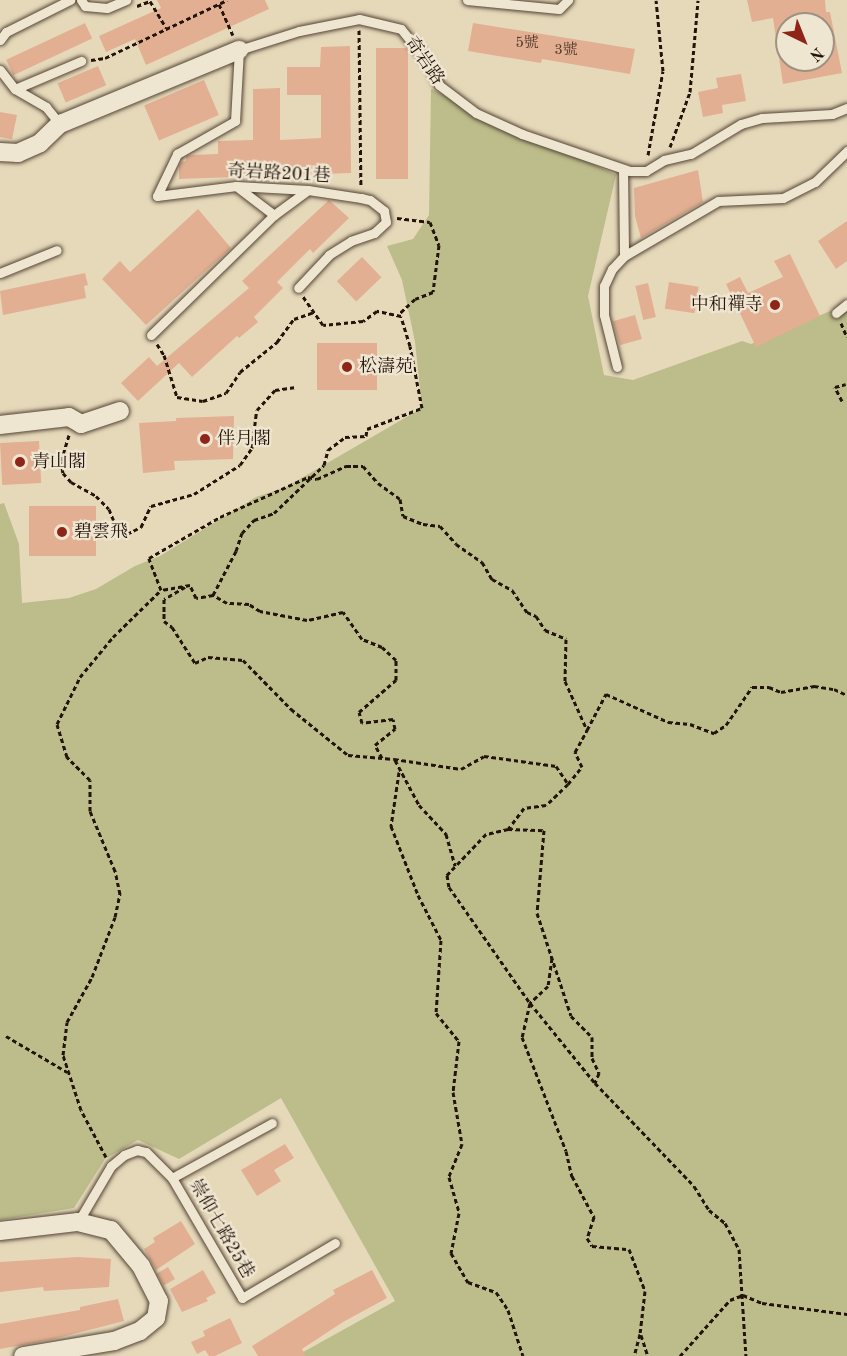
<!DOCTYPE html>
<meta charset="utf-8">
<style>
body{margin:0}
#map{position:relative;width:847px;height:1356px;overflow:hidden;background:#e6d9ba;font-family:"Old Standard TT","Noto Serif TC",serif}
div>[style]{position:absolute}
.green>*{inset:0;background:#bcbd8b}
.building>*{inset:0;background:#e2af92;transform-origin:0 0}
.path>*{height:3px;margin-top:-1.5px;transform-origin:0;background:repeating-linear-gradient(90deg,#231309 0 4.5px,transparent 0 7.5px)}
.roads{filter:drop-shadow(0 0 2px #544435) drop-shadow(0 0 2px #544435)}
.service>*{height:9px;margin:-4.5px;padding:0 4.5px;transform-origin:4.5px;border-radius:4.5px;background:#efe6d2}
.minor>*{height:18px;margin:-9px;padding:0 9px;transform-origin:9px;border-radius:9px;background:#efe6d2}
.dots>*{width:16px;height:16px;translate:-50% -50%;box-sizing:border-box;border:3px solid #efe6d2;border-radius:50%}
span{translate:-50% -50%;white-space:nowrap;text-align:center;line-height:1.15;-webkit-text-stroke:4.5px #efe6d2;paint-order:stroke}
.number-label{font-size:15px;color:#533a2b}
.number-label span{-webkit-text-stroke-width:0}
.street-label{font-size:18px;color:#231309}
.poi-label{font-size:18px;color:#231309}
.right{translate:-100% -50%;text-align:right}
.left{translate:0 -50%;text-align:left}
.north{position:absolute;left:775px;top:12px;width:60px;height:60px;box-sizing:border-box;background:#efe6d2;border:2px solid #9d9282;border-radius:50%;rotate:137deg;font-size:16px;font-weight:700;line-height:24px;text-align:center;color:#231309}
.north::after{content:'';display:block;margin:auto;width:21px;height:27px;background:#8f2418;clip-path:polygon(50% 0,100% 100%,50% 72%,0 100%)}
</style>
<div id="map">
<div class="green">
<i style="clip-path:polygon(431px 89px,616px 175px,588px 296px,604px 375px,633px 380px,742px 341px,751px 344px,847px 304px,847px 1356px,296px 1356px,395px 1301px,281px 1098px,179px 1159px,138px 1140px,105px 1159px,74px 1208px,0 1220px,0 504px,4px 503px,19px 544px,22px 603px,69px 598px,96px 589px,135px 566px,160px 556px,256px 497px,286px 487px,422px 408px,415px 342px,402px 280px,387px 246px,413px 239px,429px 215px)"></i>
</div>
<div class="building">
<i style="clip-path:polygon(157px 0,265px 0,269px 9px,146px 65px,135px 39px,106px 52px,99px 36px,161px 8px)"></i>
<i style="clip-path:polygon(evenodd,747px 0,825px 0,826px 12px,830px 12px,842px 73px,783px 84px,773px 18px,752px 22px,747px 0,787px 24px,823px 24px,823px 60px,787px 60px,787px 24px)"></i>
<i style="left:85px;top:23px;width:17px;height:87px;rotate:65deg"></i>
<i style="clip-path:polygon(473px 23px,635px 49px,630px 74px,542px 59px,541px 63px,468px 51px)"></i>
<i style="clip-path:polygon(350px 46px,351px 173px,179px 179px,179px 166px,181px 162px,186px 161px,186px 156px,190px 155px,218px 154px,218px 141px,253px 140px,253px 89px,280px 88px,280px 140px,321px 138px,321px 95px,287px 95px,287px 67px,320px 67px,321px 47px)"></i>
<i style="left:376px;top:48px;width:32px;height:131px"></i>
<i style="left:98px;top:66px;width:21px;height:44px;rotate:67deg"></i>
<i style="clip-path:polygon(741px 74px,746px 101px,722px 105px,723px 113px,703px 117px,698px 92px,718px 88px,716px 78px)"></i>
<i style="left:204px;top:80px;width:38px;height:65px;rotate:67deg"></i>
<i style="clip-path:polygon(0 112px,17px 115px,12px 139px,0 137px)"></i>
<i style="clip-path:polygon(698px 170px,703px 202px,641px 238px,635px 216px,634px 188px)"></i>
<i style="clip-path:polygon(329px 200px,349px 218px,313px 253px,310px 249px,277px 282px,283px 288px,254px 317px,258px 322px,239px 338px,237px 336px,192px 377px,179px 363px,138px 401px,121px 383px,149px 357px,157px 366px,249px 288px,242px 281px)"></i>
<i style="clip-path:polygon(198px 209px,231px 248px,146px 325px,102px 279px,120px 261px,130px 272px)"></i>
<i style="clip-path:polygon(847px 221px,847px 261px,836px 269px,818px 241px)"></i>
<i style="clip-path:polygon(790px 254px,820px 316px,756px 347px,726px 284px,740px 277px,748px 293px,783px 277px,774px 261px)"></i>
<i style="left:362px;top:257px;width:28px;height:35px;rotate:46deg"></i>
<i style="clip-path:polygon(85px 273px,88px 285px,84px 286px,86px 298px,3px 315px,0 291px)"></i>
<i style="left:669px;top:282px;width:30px;height:27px;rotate:9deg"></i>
<i style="left:648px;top:283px;width:35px;height:13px;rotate:77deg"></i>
<i style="left:635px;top:315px;width:25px;height:23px;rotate:74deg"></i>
<i style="left:377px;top:343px;width:47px;height:60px;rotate:90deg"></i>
<i style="clip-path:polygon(234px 416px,233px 459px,174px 461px,175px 470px,143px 473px,139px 423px,176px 421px,176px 418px)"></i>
<i style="left:39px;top:441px;width:42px;height:39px;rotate:87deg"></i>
<i style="left:96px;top:506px;width:50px;height:67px;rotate:90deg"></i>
<i style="clip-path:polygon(285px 1144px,294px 1158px,274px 1170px,281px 1181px,257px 1196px,241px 1170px)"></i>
<i style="clip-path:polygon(181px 1221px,195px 1244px,156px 1270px,144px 1249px,155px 1242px,153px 1238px)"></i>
<i style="clip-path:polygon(78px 1257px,111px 1259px,109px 1287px,44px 1291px,43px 1287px,0 1292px,0 1262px)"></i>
<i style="left:168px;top:1267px;width:14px;height:13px;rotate:60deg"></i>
<i style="clip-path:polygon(203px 1270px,216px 1293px,206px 1298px,208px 1301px,182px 1312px,170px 1289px)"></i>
<i style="clip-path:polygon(372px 1270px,387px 1298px,343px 1322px,302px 1349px,306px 1356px,258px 1356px,252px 1346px,335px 1294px,333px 1290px)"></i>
<i style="clip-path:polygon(118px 1299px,124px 1321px,50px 1340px,0 1349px,0 1324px,80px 1310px,80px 1307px)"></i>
<i style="clip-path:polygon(230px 1318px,242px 1343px,215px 1356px,209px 1356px,205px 1350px,197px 1354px,191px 1342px,205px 1336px,203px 1331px)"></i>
</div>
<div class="path">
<i style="left:219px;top:4px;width:34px;rotate:66deg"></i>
<i style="left:137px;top:6px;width:14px;rotate:-21deg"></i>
<i style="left:150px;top:1px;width:31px;rotate:59deg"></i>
<i style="left:359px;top:30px;width:155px;rotate:89.3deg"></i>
<i style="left:91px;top:60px;width:14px;rotate:-8deg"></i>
<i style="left:105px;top:58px;width:135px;rotate:-25.4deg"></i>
<i style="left:670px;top:147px;width:59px;rotate:-70deg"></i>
<i style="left:690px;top:92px;width:92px;rotate:-85deg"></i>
<i style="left:648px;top:155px;width:85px;rotate:-79.9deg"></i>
<i style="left:663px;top:71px;width:71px;rotate:-95.6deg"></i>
<i style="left:397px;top:218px;width:33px;rotate:7deg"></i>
<i style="left:430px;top:222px;width:25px;rotate:69deg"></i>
<i style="left:439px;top:245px;width:47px;rotate:97.3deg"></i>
<i style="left:433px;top:292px;width:19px;rotate:159deg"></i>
<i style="left:415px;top:299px;width:23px;rotate:137deg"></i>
<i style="left:841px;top:323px;width:15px;rotate:67deg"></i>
<i style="left:157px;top:344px;width:13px;rotate:58deg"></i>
<i style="left:164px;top:355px;width:44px;rotate:72.8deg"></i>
<i style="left:177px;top:397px;width:26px;rotate:9deg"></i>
<i style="left:203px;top:401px;width:24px;rotate:-19deg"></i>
<i style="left:226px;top:393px;width:25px;rotate:-56deg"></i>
<i style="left:240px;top:372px;width:48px;rotate:-39deg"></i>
<i style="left:277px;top:342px;width:29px;rotate:-54deg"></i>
<i style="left:294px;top:319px;width:21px;rotate:-19deg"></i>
<i style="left:842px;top:401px;width:16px;rotate:-117deg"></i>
<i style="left:835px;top:387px;width:11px;rotate:-15deg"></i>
<i style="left:69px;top:435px;width:27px;rotate:107deg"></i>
<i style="left:61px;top:461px;width:12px;rotate:81deg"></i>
<i style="left:63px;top:473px;width:12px;rotate:48deg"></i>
<i style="left:71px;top:482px;width:29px;rotate:29deg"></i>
<i style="left:96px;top:496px;width:18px;rotate:45deg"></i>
<i style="left:109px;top:509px;width:18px;rotate:68deg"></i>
<i style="left:116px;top:526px;width:14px;rotate:36deg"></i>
<i style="left:127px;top:534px;width:16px;rotate:-27deg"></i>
<i style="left:141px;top:527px;width:23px;rotate:-65deg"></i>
<i style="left:151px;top:506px;width:45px;rotate:-15.6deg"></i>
<i style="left:194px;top:494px;width:54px;rotate:-32.2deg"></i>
<i style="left:240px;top:465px;width:21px;rotate:-55deg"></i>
<i style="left:252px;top:448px;width:38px;rotate:-83deg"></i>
<i style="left:257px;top:410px;width:27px;rotate:-48deg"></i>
<i style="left:275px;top:390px;width:21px;rotate:-8deg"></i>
<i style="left:185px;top:587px;width:24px;rotate:150deg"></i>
<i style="left:164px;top:599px;width:22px;rotate:90deg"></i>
<i style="left:164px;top:621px;width:10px;rotate:37deg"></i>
<i style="left:172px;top:627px;width:43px;rotate:57.4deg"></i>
<i style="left:195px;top:663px;width:14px;rotate:-25deg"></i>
<i style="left:208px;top:657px;width:35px;rotate:5deg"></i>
<i style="left:243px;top:660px;width:69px;rotate:45.6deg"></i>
<i style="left:291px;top:709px;width:73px;rotate:38.9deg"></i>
<i style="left:348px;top:755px;width:46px;rotate:5deg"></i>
<i style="left:394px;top:759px;width:68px;rotate:8.5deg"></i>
<i style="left:461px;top:769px;width:26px;rotate:-29deg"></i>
<i style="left:484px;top:756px;width:73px;rotate:7.9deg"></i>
<i style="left:556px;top:766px;width:22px;rotate:56deg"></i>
<i style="left:568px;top:784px;width:30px;rotate:136deg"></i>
<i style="left:546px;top:805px;width:22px;rotate:172deg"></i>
<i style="left:524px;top:808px;width:26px;rotate:127deg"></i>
<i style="left:508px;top:829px;width:36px;rotate:2deg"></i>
<i style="left:544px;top:830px;width:83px;rotate:94.8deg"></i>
<i style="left:537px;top:913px;width:108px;rotate:71.7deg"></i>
<i style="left:571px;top:1016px;width:30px;rotate:45deg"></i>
<i style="left:592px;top:1037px;width:21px;rotate:90deg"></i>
<i style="left:592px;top:1058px;width:17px;rotate:65deg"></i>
<i style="left:599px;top:1073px;width:11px;rotate:112deg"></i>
<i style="left:213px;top:595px;width:50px;rotate:-62.4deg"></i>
<i style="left:236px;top:551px;width:19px;rotate:-72deg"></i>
<i style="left:242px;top:533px;width:18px;rotate:-47deg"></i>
<i style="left:254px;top:520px;width:21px;rotate:-19deg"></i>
<i style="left:274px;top:513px;width:69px;rotate:-43.8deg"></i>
<i style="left:324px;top:465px;width:16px;rotate:-75deg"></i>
<i style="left:328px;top:450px;width:21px;rotate:-37deg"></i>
<i style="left:345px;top:437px;width:21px;rotate:-3deg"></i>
<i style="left:366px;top:436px;width:7px;rotate:-82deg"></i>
<i style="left:367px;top:429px;width:59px;rotate:-20.9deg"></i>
<i style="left:422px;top:408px;width:63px;rotate:-101deg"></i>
<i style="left:410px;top:346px;width:31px;rotate:-107deg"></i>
<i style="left:401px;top:316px;width:25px;rotate:-168deg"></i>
<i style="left:377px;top:311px;width:17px;rotate:144deg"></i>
<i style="left:363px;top:321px;width:40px;rotate:174.3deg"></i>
<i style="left:323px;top:325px;width:35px;rotate:-125deg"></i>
<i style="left:382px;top:758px;width:15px;rotate:-118deg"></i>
<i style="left:375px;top:745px;width:26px;rotate:-39deg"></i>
<i style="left:395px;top:729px;width:10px;rotate:-101deg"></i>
<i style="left:393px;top:719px;width:31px;rotate:173deg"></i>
<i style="left:362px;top:723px;width:11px;rotate:-105deg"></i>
<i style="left:359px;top:712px;width:49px;rotate:-40.9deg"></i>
<i style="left:396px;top:680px;width:20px;rotate:-90deg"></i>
<i style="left:396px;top:660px;width:19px;rotate:-137deg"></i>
<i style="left:382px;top:647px;width:22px;rotate:-158deg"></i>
<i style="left:362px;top:639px;width:33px;rotate:-125deg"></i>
<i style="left:343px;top:612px;width:37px;rotate:167deg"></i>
<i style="left:307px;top:620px;width:48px;rotate:-169.2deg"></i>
<i style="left:260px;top:611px;width:13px;rotate:-148deg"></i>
<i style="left:249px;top:604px;width:22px;rotate:-177deg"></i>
<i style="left:227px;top:603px;width:16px;rotate:-150deg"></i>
<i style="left:213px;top:595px;width:17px;rotate:170deg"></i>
<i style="left:196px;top:598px;width:14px;rotate:-115deg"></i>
<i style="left:190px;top:585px;width:29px;rotate:170deg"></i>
<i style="left:161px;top:590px;width:34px;rotate:-111deg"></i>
<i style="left:149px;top:558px;width:82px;rotate:-30deg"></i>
<i style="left:220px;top:517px;width:97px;rotate:-24.4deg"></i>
<i style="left:308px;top:477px;width:9px;rotate:13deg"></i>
<i style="left:317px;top:479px;width:32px;rotate:-24deg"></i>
<i style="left:346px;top:466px;width:17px"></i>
<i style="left:363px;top:466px;width:23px;rotate:49deg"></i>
<i style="left:378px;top:483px;width:27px;rotate:36deg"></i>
<i style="left:400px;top:499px;width:17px;rotate:80deg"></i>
<i style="left:403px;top:516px;width:22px;rotate:22deg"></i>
<i style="left:423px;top:524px;width:17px;rotate:7deg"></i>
<i style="left:440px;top:526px;width:24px;rotate:48deg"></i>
<i style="left:456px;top:544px;width:32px;rotate:35deg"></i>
<i style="left:482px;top:562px;width:20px;rotate:60deg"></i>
<i style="left:492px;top:579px;width:23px;rotate:29deg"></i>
<i style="left:512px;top:590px;width:27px;rotate:56deg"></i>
<i style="left:527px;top:612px;width:10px;rotate:24deg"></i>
<i style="left:536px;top:616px;width:17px;rotate:57deg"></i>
<i style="left:545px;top:630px;width:23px;rotate:23deg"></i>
<i style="left:566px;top:639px;width:42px;rotate:91.4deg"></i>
<i style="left:565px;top:681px;width:54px;rotate:65.8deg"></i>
<i style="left:587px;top:730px;width:41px;rotate:-62.2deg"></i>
<i style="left:606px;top:694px;width:68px;rotate:24.3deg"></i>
<i style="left:668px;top:722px;width:22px;rotate:5deg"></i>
<i style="left:690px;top:724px;width:26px;rotate:21deg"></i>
<i style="left:714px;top:733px;width:14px;rotate:-34deg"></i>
<i style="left:726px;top:725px;width:46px;rotate:-55.6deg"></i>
<i style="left:752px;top:687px;width:17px"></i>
<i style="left:769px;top:687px;width:13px;rotate:23deg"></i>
<i style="left:781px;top:692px;width:34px;rotate:-10deg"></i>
<i style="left:814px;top:686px;width:20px;rotate:9deg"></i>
<i style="left:834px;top:689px;width:14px;rotate:25deg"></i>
<i style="left:395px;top:760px;width:51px;rotate:61.9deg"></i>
<i style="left:419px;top:805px;width:40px;rotate:47deg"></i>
<i style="left:446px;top:834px;width:33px;rotate:74deg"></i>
<i style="left:399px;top:772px;width:55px;rotate:98.4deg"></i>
<i style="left:391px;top:826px;width:74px;rotate:68.6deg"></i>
<i style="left:418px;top:895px;width:51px;rotate:62.9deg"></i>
<i style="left:441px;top:940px;width:73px;rotate:93.9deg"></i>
<i style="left:436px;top:1013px;width:36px;rotate:51deg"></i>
<i style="left:459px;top:1041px;width:51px;rotate:96.7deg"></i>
<i style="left:453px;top:1092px;width:53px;rotate:80.2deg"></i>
<i style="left:462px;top:1144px;width:35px;rotate:112deg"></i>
<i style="left:449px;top:1177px;width:37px;rotate:74deg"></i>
<i style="left:459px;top:1213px;width:41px;rotate:101.3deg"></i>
<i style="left:451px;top:1253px;width:34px;rotate:60deg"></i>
<i style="left:468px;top:1282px;width:30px;rotate:20deg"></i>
<i style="left:496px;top:1292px;width:22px;rotate:56deg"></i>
<i style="left:508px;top:1310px;width:48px;rotate:71.9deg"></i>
<i style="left:568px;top:784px;width:22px;rotate:-51deg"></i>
<i style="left:582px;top:767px;width:17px;rotate:-115deg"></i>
<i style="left:575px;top:752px;width:25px;rotate:-61deg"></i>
<i style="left:508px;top:829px;width:23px;rotate:167deg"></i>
<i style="left:486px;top:834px;width:57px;rotate:133.6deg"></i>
<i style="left:447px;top:875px;width:12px;rotate:81deg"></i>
<i style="left:449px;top:887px;width:141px;rotate:55.1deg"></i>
<i style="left:530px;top:1003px;width:103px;rotate:50.9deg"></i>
<i style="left:595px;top:1083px;width:143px;rotate:46.1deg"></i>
<i style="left:694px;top:1186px;width:28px;rotate:58deg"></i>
<i style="left:709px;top:1210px;width:21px;rotate:39deg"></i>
<i style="left:725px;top:1223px;width:30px;rotate:62deg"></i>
<i style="left:739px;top:1249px;width:107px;rotate:86.3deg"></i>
<i style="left:552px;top:958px;width:28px;rotate:98deg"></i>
<i style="left:548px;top:986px;width:25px;rotate:137deg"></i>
<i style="left:530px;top:1003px;width:35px;rotate:103deg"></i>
<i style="left:522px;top:1037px;width:122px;rotate:68.9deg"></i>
<i style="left:566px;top:1151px;width:26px;rotate:77deg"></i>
<i style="left:572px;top:1176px;width:47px;rotate:61.8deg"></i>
<i style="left:594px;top:1217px;width:22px;rotate:108deg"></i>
<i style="left:587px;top:1238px;width:9px;rotate:58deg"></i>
<i style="left:592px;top:1246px;width:37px;rotate:5deg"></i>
<i style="left:629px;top:1249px;width:45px;rotate:69.1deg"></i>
<i style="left:645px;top:1291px;width:43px;rotate:96.6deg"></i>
<i style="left:640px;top:1334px;width:23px;rotate:105deg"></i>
<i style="left:6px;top:1036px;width:71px;rotate:30.5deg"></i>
<i style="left:106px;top:1157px;width:53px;rotate:-118deg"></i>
<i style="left:81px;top:1110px;width:58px;rotate:-108.1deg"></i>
<i style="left:63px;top:1055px;width:33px;rotate:-83deg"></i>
<i style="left:67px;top:1022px;width:51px;rotate:-60.9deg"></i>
<i style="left:92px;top:977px;width:64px;rotate:-69deg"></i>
<i style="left:115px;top:917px;width:24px;rotate:-78deg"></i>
<i style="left:120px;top:894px;width:24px;rotate:-102deg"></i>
<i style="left:115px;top:871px;width:65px;rotate:-112.6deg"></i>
<i style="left:90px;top:811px;width:31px;rotate:-90deg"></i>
<i style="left:90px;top:780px;width:33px;rotate:-135deg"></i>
<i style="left:67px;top:757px;width:34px;rotate:-107deg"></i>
<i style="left:57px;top:724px;width:52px;rotate:-63.9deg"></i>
<i style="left:80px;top:677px;width:52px;rotate:-50.5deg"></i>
<i style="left:113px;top:637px;width:67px;rotate:-44.4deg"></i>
<i style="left:641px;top:1335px;width:22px;rotate:72deg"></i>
<i style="left:680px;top:1356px;width:75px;rotate:-48.2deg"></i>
<i style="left:730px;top:1300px;width:14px;rotate:-21deg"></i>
<i style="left:743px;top:1295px;width:21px;rotate:23deg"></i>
<i style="left:762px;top:1303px;width:86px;rotate:7.4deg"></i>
</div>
<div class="roads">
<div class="service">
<i style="left:81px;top:0;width:7px;rotate:56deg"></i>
<i style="left:85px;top:6px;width:22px;rotate:5deg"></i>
<i style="left:107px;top:8px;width:21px;rotate:-23deg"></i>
<i style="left:467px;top:0;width:92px;rotate:5.6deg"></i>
<i style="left:559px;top:9px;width:13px;rotate:-45deg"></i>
<i style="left:0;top:40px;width:10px;rotate:-53deg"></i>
<i style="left:6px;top:32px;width:72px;rotate:-26.6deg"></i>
<i style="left:0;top:70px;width:24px;rotate:52deg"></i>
<i style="left:15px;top:89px;width:36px;rotate:30deg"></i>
<i style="left:46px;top:107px;width:22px;rotate:51deg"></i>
<i style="left:15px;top:89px;width:72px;rotate:-23deg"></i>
<i style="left:623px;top:169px;width:87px;rotate:89.3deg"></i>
<i style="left:624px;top:256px;width:109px;rotate:-30.3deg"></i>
<i style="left:718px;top:201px;width:65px;rotate:-2.6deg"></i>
<i style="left:783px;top:198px;width:36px;rotate:-27deg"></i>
<i style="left:815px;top:182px;width:45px;rotate:-44.1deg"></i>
<i style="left:236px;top:186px;width:48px;rotate:37.3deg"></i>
<i style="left:157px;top:196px;width:47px;rotate:-64.5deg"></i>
<i style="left:177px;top:154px;width:67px;rotate:-29.6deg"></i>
<i style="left:235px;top:121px;width:71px;rotate:-86.8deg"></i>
<i style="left:239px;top:50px;width:63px;rotate:-17.6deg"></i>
<i style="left:299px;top:31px;width:61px;rotate:-11.3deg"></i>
<i style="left:359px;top:19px;width:43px;rotate:13.4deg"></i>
<i style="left:401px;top:29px;width:41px;rotate:50.9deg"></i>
<i style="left:427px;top:61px;width:27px;rotate:63deg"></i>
<i style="left:439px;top:85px;width:46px;rotate:37.1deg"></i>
<i style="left:476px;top:113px;width:51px;rotate:24.5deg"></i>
<i style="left:522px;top:134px;width:114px;rotate:18.9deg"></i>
<i style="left:630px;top:171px;width:16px"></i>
<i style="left:646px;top:171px;width:21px;rotate:-31deg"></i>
<i style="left:664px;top:160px;width:28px;rotate:-13deg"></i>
<i style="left:691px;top:154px;width:58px;rotate:-31deg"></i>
<i style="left:741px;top:124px;width:22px;rotate:-16deg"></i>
<i style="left:762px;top:118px;width:70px;rotate:-3.3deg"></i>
<i style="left:832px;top:114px;width:16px;rotate:-22deg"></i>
<i style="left:157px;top:196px;width:80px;rotate:-7.2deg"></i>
<i style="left:236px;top:186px;width:72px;rotate:3.2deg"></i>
<i style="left:308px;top:190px;width:54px;rotate:8.6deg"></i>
<i style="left:361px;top:198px;width:9px;rotate:13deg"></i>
<i style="left:370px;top:200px;width:18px;rotate:38deg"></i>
<i style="left:384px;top:211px;width:11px;rotate:80deg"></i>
<i style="left:386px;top:222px;width:16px;rotate:137deg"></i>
<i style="left:374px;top:233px;width:24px;rotate:161deg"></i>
<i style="left:351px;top:241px;width:26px;rotate:148deg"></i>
<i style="left:329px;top:255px;width:45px;rotate:133.2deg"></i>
<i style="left:0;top:273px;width:61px;rotate:-22deg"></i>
<i style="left:836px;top:313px;width:14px;rotate:-39deg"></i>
<i style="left:151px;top:335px;width:172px;rotate:-44.3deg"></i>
<i style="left:274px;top:215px;width:42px;rotate:-36.3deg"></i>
<i style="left:617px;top:367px;width:54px;rotate:-104deg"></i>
<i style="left:604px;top:315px;width:29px;rotate:-90deg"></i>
<i style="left:604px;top:286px;width:19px;rotate:-65deg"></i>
<i style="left:612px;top:269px;width:18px;rotate:-47deg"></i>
<i style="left:172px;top:1178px;width:114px;rotate:-28.8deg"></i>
<i style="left:78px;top:1222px;width:65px;rotate:-59.5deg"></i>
<i style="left:111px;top:1166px;width:17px;rotate:-40deg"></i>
<i style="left:124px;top:1155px;width:14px;rotate:-21deg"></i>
<i style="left:137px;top:1150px;width:9px;rotate:13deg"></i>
<i style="left:146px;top:1152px;width:37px;rotate:45deg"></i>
<i style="left:172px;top:1178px;width:139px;rotate:59.7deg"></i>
<i style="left:242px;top:1298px;width:108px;rotate:-30.6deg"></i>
</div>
<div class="minor">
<i style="left:0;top:152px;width:18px;rotate:3deg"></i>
<i style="left:18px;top:153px;width:24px;rotate:-24deg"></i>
<i style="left:40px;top:143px;width:28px;rotate:-44deg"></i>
<i style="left:60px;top:124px;width:194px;rotate:-22.5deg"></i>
<i style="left:0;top:425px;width:69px;rotate:-6.6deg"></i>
<i style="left:69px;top:417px;width:14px;rotate:30deg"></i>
<i style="left:81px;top:424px;width:41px;rotate:-18.4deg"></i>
<i style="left:0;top:1231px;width:79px;rotate:-6.6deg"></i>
<i style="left:78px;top:1222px;width:34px;rotate:14deg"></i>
<i style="left:111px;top:1230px;width:47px;rotate:50.2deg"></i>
<i style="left:141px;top:1266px;width:39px;rotate:63deg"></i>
<i style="left:159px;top:1301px;width:17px;rotate:100deg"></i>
<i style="left:156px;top:1318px;width:21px;rotate:141deg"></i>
<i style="left:140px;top:1331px;width:28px;rotate:159deg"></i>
<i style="left:114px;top:1341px;width:92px;rotate:170.6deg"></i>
</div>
</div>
<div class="dots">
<i style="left:775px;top:305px;background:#8f2418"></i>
<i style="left:347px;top:367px;background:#8f2418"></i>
<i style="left:205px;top:439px;background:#8f2418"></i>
<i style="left:20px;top:462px;background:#8f2418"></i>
<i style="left:62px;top:532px;background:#8f2418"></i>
</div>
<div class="number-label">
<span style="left:527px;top:44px">5號</span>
<span style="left:566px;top:51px">3號</span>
</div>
<div class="street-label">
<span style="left:424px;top:61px;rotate:55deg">奇岩路</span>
<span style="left:279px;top:174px;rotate:3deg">奇岩路201巷</span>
<span style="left:221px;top:1229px;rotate:60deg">崇仰七路25巷</span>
</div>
<div class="poi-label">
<span class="right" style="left:763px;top:305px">中和禪寺</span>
<span class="left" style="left:359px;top:367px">松濤苑</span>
<span class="left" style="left:217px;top:439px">伴月閣</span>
<span class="left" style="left:32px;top:462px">青山閣</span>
<span class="left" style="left:74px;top:532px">碧雲飛</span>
</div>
<div class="north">N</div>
</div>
